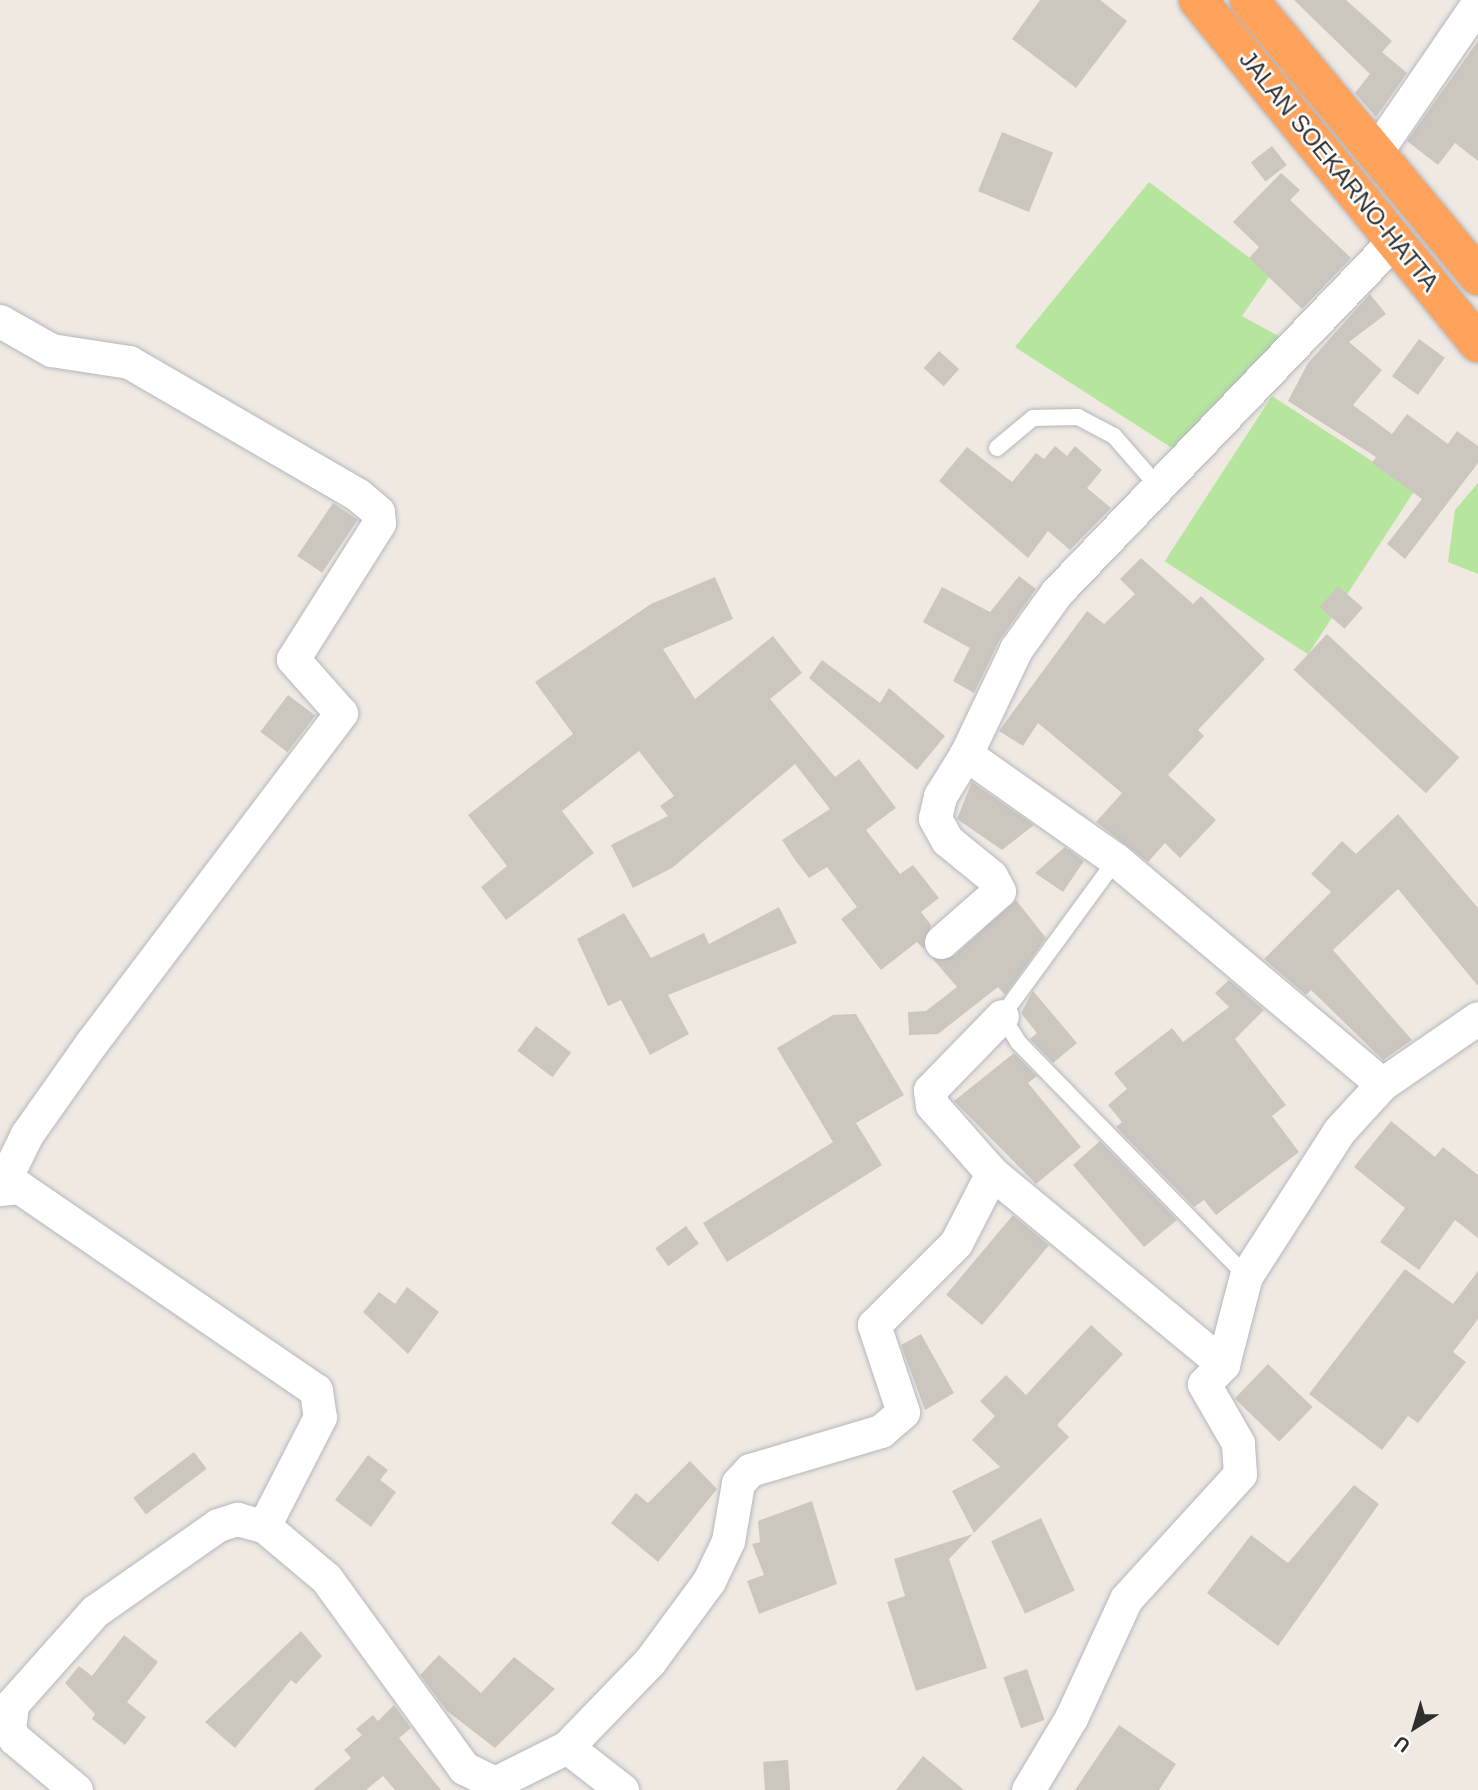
<!DOCTYPE html>
<style>
body{margin:0}
#map{position:relative;width:1478px;height:1790px;overflow:hidden;background:#efe9e1;font-family:Helvetica,sans-serif}
div>[style]{position:absolute}
.green>*{inset:0;background:#b6e59e;transform-origin:0 0}
.building>*{inset:0;background:#cbc7bf;transform-origin:0 0}
.roads{filter:drop-shadow(0 0 2px #b4b7c1) drop-shadow(0 0 2px #b4b7c1)}
.lane>*{height:16px;margin:-8px;padding:0 8px;transform-origin:8px;border-radius:8px;background:#fff}
.street>*{height:33px;margin:-16.5px;padding:0 16.5px;transform-origin:16.5px;border-radius:16.5px;background:#fff}
.highway>*{height:38px;margin:-19px;padding:0 19px;transform-origin:19px;border-radius:19px;background:#ffa35c}
span{translate:-50% -50%;white-space:nowrap;text-align:center;line-height:1.15;-webkit-text-stroke:5px #fff;paint-order:stroke}
.street-label{font-size:24px;color:#2e2e2e}
.north{position:absolute;left:1380px;top:1692px;width:70px;height:70px;-webkit-text-stroke:5px #fff;paint-order:stroke;rotate:217deg;font-size:19px;font-weight:700;line-height:28px;text-align:center;color:#2e2e2e}
.north::after{content:'';display:block;margin:auto;width:24px;height:32px;background:#2e2e2e;clip-path:polygon(50% 0,100% 100%,50% 72%,0 100%)}
</style>
<div id="map">
<div class="green">
<i style="clip-path:polygon(1149px 182px,1271px 274px,1242px 316px,1291px 343px,1183px 455px,1015px 347px)"></i>
<i style="left:1272px;top:396px;width:171px;height:197px;rotate:33deg"></i>
<i style="clip-path:polygon(1478px 483px,1478px 574px,1448px 562px,1455px 510px)"></i>
</div>
<div class="building">
<i style="clip-path:polygon(1040px 0,1100px 0,1127px 21px,1076px 88px,1012px 39px)"></i>
<i style="clip-path:polygon(1294px 0,1346px 0,1392px 41px,1382px 52px,1407px 73px,1376px 117px,1355px 93px,1370px 74px)"></i>
<i style="clip-path:polygon(1478px 41px,1478px 161px,1455px 143px,1438px 165px,1407px 141px)"></i>
<i style="left:1002px;top:132px;width:55px;height:64px;rotate:22deg"></i>
<i style="left:1272px;top:146px;width:24px;height:27px;rotate:52deg"></i>
<i style="clip-path:polygon(1281px 173px,1300px 190px,1290px 200px,1351px 258px,1302px 309px,1249px 258px,1259px 247px,1233px 222px)"></i>
<i style="clip-path:polygon(1370px 294px,1386px 314px,1349px 342px,1382px 370px,1353px 405px,1392px 434px,1407px 414px,1448px 444px,1457px 431px,1478px 446px,1478px 463px,1405px 559px,1387px 544px,1422px 499px,1372px 463px,1376px 457px,1288px 401px,1308px 363px)"></i>
<i style="left:1419px;top:339px;width:32px;height:46px;rotate:36deg"></i>
<i style="left:939px;top:351px;width:27px;height:23px;rotate:42deg"></i>
<i style="clip-path:polygon(1055px 446px,1067px 456px,1075px 446px,1102px 470px,1087px 488px,1111px 508px,1070px 550px,1048px 531px,1028px 558px,939px 481px,967px 447px,1012px 482px,1036px 453px,1044px 459px)"></i>
<i style="left:333px;top:503px;width:30px;height:64px;rotate:34deg"></i>
<i style="clip-path:polygon(1141px 558px,1193px 604px,1201px 596px,1265px 659px,1198px 730px,1204px 736px,1168px 775px,1216px 820px,1180px 858px,1165px 843px,1148px 862px,1096px 822px,1122px 793px,1038px 723px,1023px 746px,999px 731px,1087px 611px,1104px 624px,1135px 594px,1120px 579px)"></i>
<i style="clip-path:polygon(1019px 576px,1036px 589px,999px 641px,974px 693px,953px 681px,970px 648px,923px 622px,942px 587px,990px 612px)"></i>
<i style="clip-path:polygon(715px 577px,733px 619px,663px 649px,695px 699px,773px 636px,802px 673px,770px 699px,835px 777px,859px 759px,896px 808px,866px 830px,900px 874px,913px 865px,939px 898px,921px 912px,931px 925px,924px 949px,917px 942px,881px 970px,841px 919px,857px 907px,827px 867px,809px 878px,795px 860px,782px 840px,830px 809px,795px 764px,672px 868px,633px 888px,611px 845px,668px 816px,660px 806px,674px 796px,639px 751px,562px 811px,594px 853px,506px 920px,481px 887px,507px 866px,468px 815px,573px 734px,535px 682px,651px 604px)"></i>
<i style="left:1338px;top:586px;width:33px;height:28px;rotate:41deg"></i>
<i style="left:1327px;top:634px;width:181px;height:49px;rotate:43deg"></i>
<i style="clip-path:polygon(822px 660px,880px 703px,889px 688px,945px 736px,917px 770px,809px 678px)"></i>
<i style="left:288px;top:695px;width:34px;height:46px;rotate:37deg"></i>
<i style="clip-path:polygon(972px 782px,1034px 825px,1002px 850px,957px 819px)"></i>
<i style="clip-path:polygon(1398px 814px,1478px 908px,1478px 986px,1398px 889px,1333px 950px,1412px 1040px,1383px 1060px,1311px 990px,1306px 995px,1264px 959px,1331px 892px,1311px 874px,1342px 841px,1356px 854px)"></i>
<i style="clip-path:polygon(1065px 847px,1084px 861px,1063px 892px,1035px 873px)"></i>
<i style="clip-path:polygon(1016px 900px,1046px 938px,1005px 995px,998px 987px,938px 1034px,909px 1035px,908px 1012px,926px 1011px,957px 987px,932px 958px,954px 956px)"></i>
<i style="clip-path:polygon(779px 907px,797px 943px,668px 995px,689px 1034px,650px 1055px,621px 1000px,608px 1006px,577px 939px,624px 913px,651px 958px,704px 933px,709px 944px)"></i>
<i style="clip-path:polygon(1229px 980px,1264px 1010px,1235px 1039px,1286px 1105px,1272px 1116px,1299px 1152px,1216px 1215px,1204px 1200px,1194px 1207px,1116px 1127px,1122px 1122px,1108px 1105px,1127px 1089px,1114px 1073px,1172px 1028px,1183px 1042px,1229px 1007px,1215px 993px)"></i>
<i style="clip-path:polygon(1033px 991px,1077px 1043px,1053px 1063px,1030px 1039px,1037px 1033px,1021px 1013px)"></i>
<i style="clip-path:polygon(856px 1014px,904px 1095px,856px 1123px,882px 1165px,727px 1262px,703px 1223px,833px 1142px,777px 1048px,833px 1015px)"></i>
<i style="left:536px;top:1026px;width:44px;height:31px;rotate:37deg"></i>
<i style="clip-path:polygon(1014px 1053px,1037px 1076px,1028px 1083px,1081px 1147px,1036px 1184px,954px 1101px)"></i>
<i style="clip-path:polygon(1391px 1121px,1435px 1157px,1443px 1147px,1478px 1175px,1478px 1238px,1455px 1220px,1419px 1270px,1380px 1242px,1405px 1208px,1354px 1167px)"></i>
<i style="clip-path:polygon(1100px 1141px,1177px 1220px,1144px 1247px,1073px 1165px)"></i>
<i style="left:1013px;top:1215px;width:47px;height:104px;rotate:40deg"></i>
<i style="left:686px;top:1226px;width:22px;height:38px;rotate:54deg"></i>
<i style="clip-path:polygon(1405px 1269px,1453px 1304px,1478px 1271px,1478px 1319px,1453px 1352px,1466px 1362px,1418px 1423px,1408px 1416px,1382px 1450px,1309px 1394px)"></i>
<i style="clip-path:polygon(407px 1287px,439px 1312px,408px 1354px,363px 1312px,379px 1292px,395px 1304px)"></i>
<i style="clip-path:polygon(1091px 1325px,1123px 1354px,1057px 1425px,1069px 1437px,974px 1533px,952px 1491px,1000px 1467px,972px 1440px,995px 1416px,980px 1401px,1006px 1375px,1026px 1395px)"></i>
<i style="clip-path:polygon(921px 1334px,954px 1393px,925px 1410px,901px 1345px)"></i>
<i style="left:1268px;top:1364px;width:62px;height:48px;rotate:44deg"></i>
<i style="left:194px;top:1452px;width:21px;height:76px;rotate:53deg"></i>
<i style="clip-path:polygon(368px 1455px,388px 1470px,380px 1480px,396px 1492px,371px 1527px,335px 1500px)"></i>
<i style="clip-path:polygon(690px 1461px,717px 1489px,658px 1562px,611px 1523px,636px 1493px,648px 1503px)"></i>
<i style="clip-path:polygon(1354px 1485px,1379px 1504px,1278px 1646px,1207px 1593px,1251px 1535px,1288px 1563px)"></i>
<i style="clip-path:polygon(812px 1501px,837px 1584px,759px 1614px,747px 1581px,764px 1575px,752px 1544px,760px 1542px,758px 1521px)"></i>
<i style="left:1041px;top:1518px;width:80px;height:55px;rotate:65deg"></i>
<i style="clip-path:polygon(973px 1534px,949px 1559px,987px 1668px,916px 1691px,887px 1602px,905px 1596px,894px 1559px)"></i>
<i style="clip-path:polygon(301px 1631px,322px 1656px,296px 1684px,291px 1680px,235px 1748px,205px 1722px)"></i>
<i style="clip-path:polygon(124px 1635px,158px 1662px,127px 1702px,146px 1717px,125px 1745px,92px 1719px,95px 1714px,65px 1683px,79px 1666px,92px 1676px)"></i>
<i style="clip-path:polygon(439px 1655px,481px 1693px,514px 1657px,555px 1689px,495px 1748px,447px 1711px,420px 1675px)"></i>
<i style="left:1027px;top:1669px;width:54px;height:25px;rotate:71deg"></i>
<i style="clip-path:polygon(394px 1705px,411px 1728px,399px 1738px,441px 1790px,395px 1790px,383px 1776px,366px 1790px,313px 1790px,351px 1758px,344px 1750px,362px 1735px,356px 1729px,373px 1715px,378px 1721px)"></i>
<i style="clip-path:polygon(1119px 1725px,1176px 1764px,1159px 1790px,1075px 1790px)"></i>
<i style="clip-path:polygon(923px 1756px,964px 1790px,896px 1790px)"></i>
<i style="left:788px;top:1760px;width:30px;height:25px;rotate:86deg"></i>
</div>
<div class="roads">
<div class="lane">
<i style="left:997px;top:448px;width:47px;rotate:-39.8deg"></i>
<i style="left:1033px;top:418px;width:45px;rotate:-1.3deg"></i>
<i style="left:1078px;top:417px;width:41px;rotate:27.8deg"></i>
<i style="left:1114px;top:436px;width:64px;rotate:48.8deg"></i>
<i style="left:1116px;top:860px;width:193px;rotate:126.2deg"></i>
<i style="left:1002px;top:1016px;width:31px;rotate:58deg"></i>
<i style="left:1018px;top:1042px;width:327px;rotate:45.7deg"></i>
</div>
<div class="street">
<i style="left:1378px;top:149px;width:177px;rotate:-55.6deg"></i>
<i style="left:0;top:321px;width:59px;rotate:29.6deg"></i>
<i style="left:51px;top:350px;width:79px;rotate:8.7deg"></i>
<i style="left:129px;top:362px;width:265px;rotate:30.1deg"></i>
<i style="left:358px;top:495px;width:26px;rotate:40deg"></i>
<i style="left:378px;top:512px;width:11px;rotate:85deg"></i>
<i style="left:379px;top:523px;width:161px;rotate:122.3deg"></i>
<i style="left:293px;top:659px;width:72px;rotate:48.4deg"></i>
<i style="left:341px;top:713px;width:413px;rotate:127.1deg"></i>
<i style="left:92px;top:1042px;width:113px;rotate:125.2deg"></i>
<i style="left:27px;top:1134px;width:59px;rotate:116.1deg"></i>
<i style="left:941px;top:942px;width:77px;rotate:-41.3deg"></i>
<i style="left:999px;top:891px;width:17px;rotate:-118deg"></i>
<i style="left:991px;top:876px;width:57px;rotate:-140.7deg"></i>
<i style="left:947px;top:840px;width:25px;rotate:-119deg"></i>
<i style="left:935px;top:818px;width:23px;rotate:-77deg"></i>
<i style="left:940px;top:796px;width:49px;rotate:-58.2deg"></i>
<i style="left:1382px;top:1084px;width:348px;rotate:-139.9deg"></i>
<i style="left:1116px;top:860px;width:184px;rotate:-144.8deg"></i>
<i style="left:966px;top:754px;width:116px;rotate:-64.5deg"></i>
<i style="left:1016px;top:649px;width:70px;rotate:-54.3deg"></i>
<i style="left:1057px;top:592px;width:489px;rotate:-46.2deg"></i>
<i style="left:992px;top:1173px;width:300px;rotate:39.6deg"></i>
<i style="left:0;top:1189px;width:19px;rotate:-6deg"></i>
<i style="left:19px;top:1187px;width:360px;rotate:34.4deg"></i>
<i style="left:316px;top:1390px;width:27px;rotate:82deg"></i>
<i style="left:320px;top:1417px;width:123px;rotate:117.2deg"></i>
<i style="left:567px;top:1747px;width:120px;rotate:-46deg"></i>
<i style="left:650px;top:1661px;width:99px;rotate:-53.6deg"></i>
<i style="left:709px;top:1581px;width:44px;rotate:-64.6deg"></i>
<i style="left:728px;top:1541px;width:59px;rotate:-80.2deg"></i>
<i style="left:738px;top:1483px;width:18px;rotate:-47deg"></i>
<i style="left:750px;top:1470px;width:137px;rotate:-16.6deg"></i>
<i style="left:881px;top:1431px;width:29px;rotate:-41deg"></i>
<i style="left:903px;top:1412px;width:92px;rotate:-108.4deg"></i>
<i style="left:874px;top:1325px;width:116px;rotate:-45deg"></i>
<i style="left:956px;top:1243px;width:79px;rotate:-62.8deg"></i>
<i style="left:992px;top:1173px;width:91px;rotate:-131.4deg"></i>
<i style="left:932px;top:1105px;width:15px;rotate:-98deg"></i>
<i style="left:930px;top:1090px;width:103px;rotate:-45.8deg"></i>
<i style="left:76px;top:1790px;width:80px;rotate:-140.1deg"></i>
<i style="left:15px;top:1739px;width:12px;rotate:-121deg"></i>
<i style="left:9px;top:1729px;width:25px;rotate:-83deg"></i>
<i style="left:12px;top:1704px;width:125px;rotate:-48.3deg"></i>
<i style="left:95px;top:1611px;width:150px;rotate:-35deg"></i>
<i style="left:218px;top:1525px;width:20px;rotate:-18deg"></i>
<i style="left:237px;top:1519px;width:28px;rotate:15deg"></i>
<i style="left:264px;top:1526px;width:81px;rotate:40deg"></i>
<i style="left:326px;top:1578px;width:235px;rotate:54deg"></i>
<i style="left:464px;top:1768px;width:34px;rotate:26deg"></i>
<i style="left:495px;top:1783px;width:80px;rotate:-26.6deg"></i>
<i style="left:567px;top:1747px;width:70px;rotate:38deg"></i>
<i style="left:1028px;top:1790px;width:84px;rotate:-59.2deg"></i>
<i style="left:1071px;top:1718px;width:131px;rotate:-65.2deg"></i>
<i style="left:1126px;top:1599px;width:169px;rotate:-47.6deg"></i>
<i style="left:1240px;top:1474px;width:31px;rotate:-94deg"></i>
<i style="left:1238px;top:1443px;width:68px;rotate:-120deg"></i>
<i style="left:1204px;top:1384px;width:28px;rotate:-46deg"></i>
<i style="left:1223px;top:1364px;width:91px;rotate:-75.4deg"></i>
<i style="left:1246px;top:1276px;width:172px;rotate:-57.3deg"></i>
<i style="left:1339px;top:1131px;width:64px;rotate:-47.5deg"></i>
<i style="left:1382px;top:1084px;width:116px;rotate:-34.5deg"></i>
</div>
<div class="highway">
<i style="left:1198px;top:0;width:443px;rotate:50.8deg"></i>
<i style="left:1249px;top:0;width:359px;rotate:50.3deg"></i>
</div>
</div>
<div class="street-label">
<span style="left:1339px;top:171px;rotate:51deg">JALAN SOEKARNO-HATTA</span>
</div>
<div class="north">U</div>
</div>
